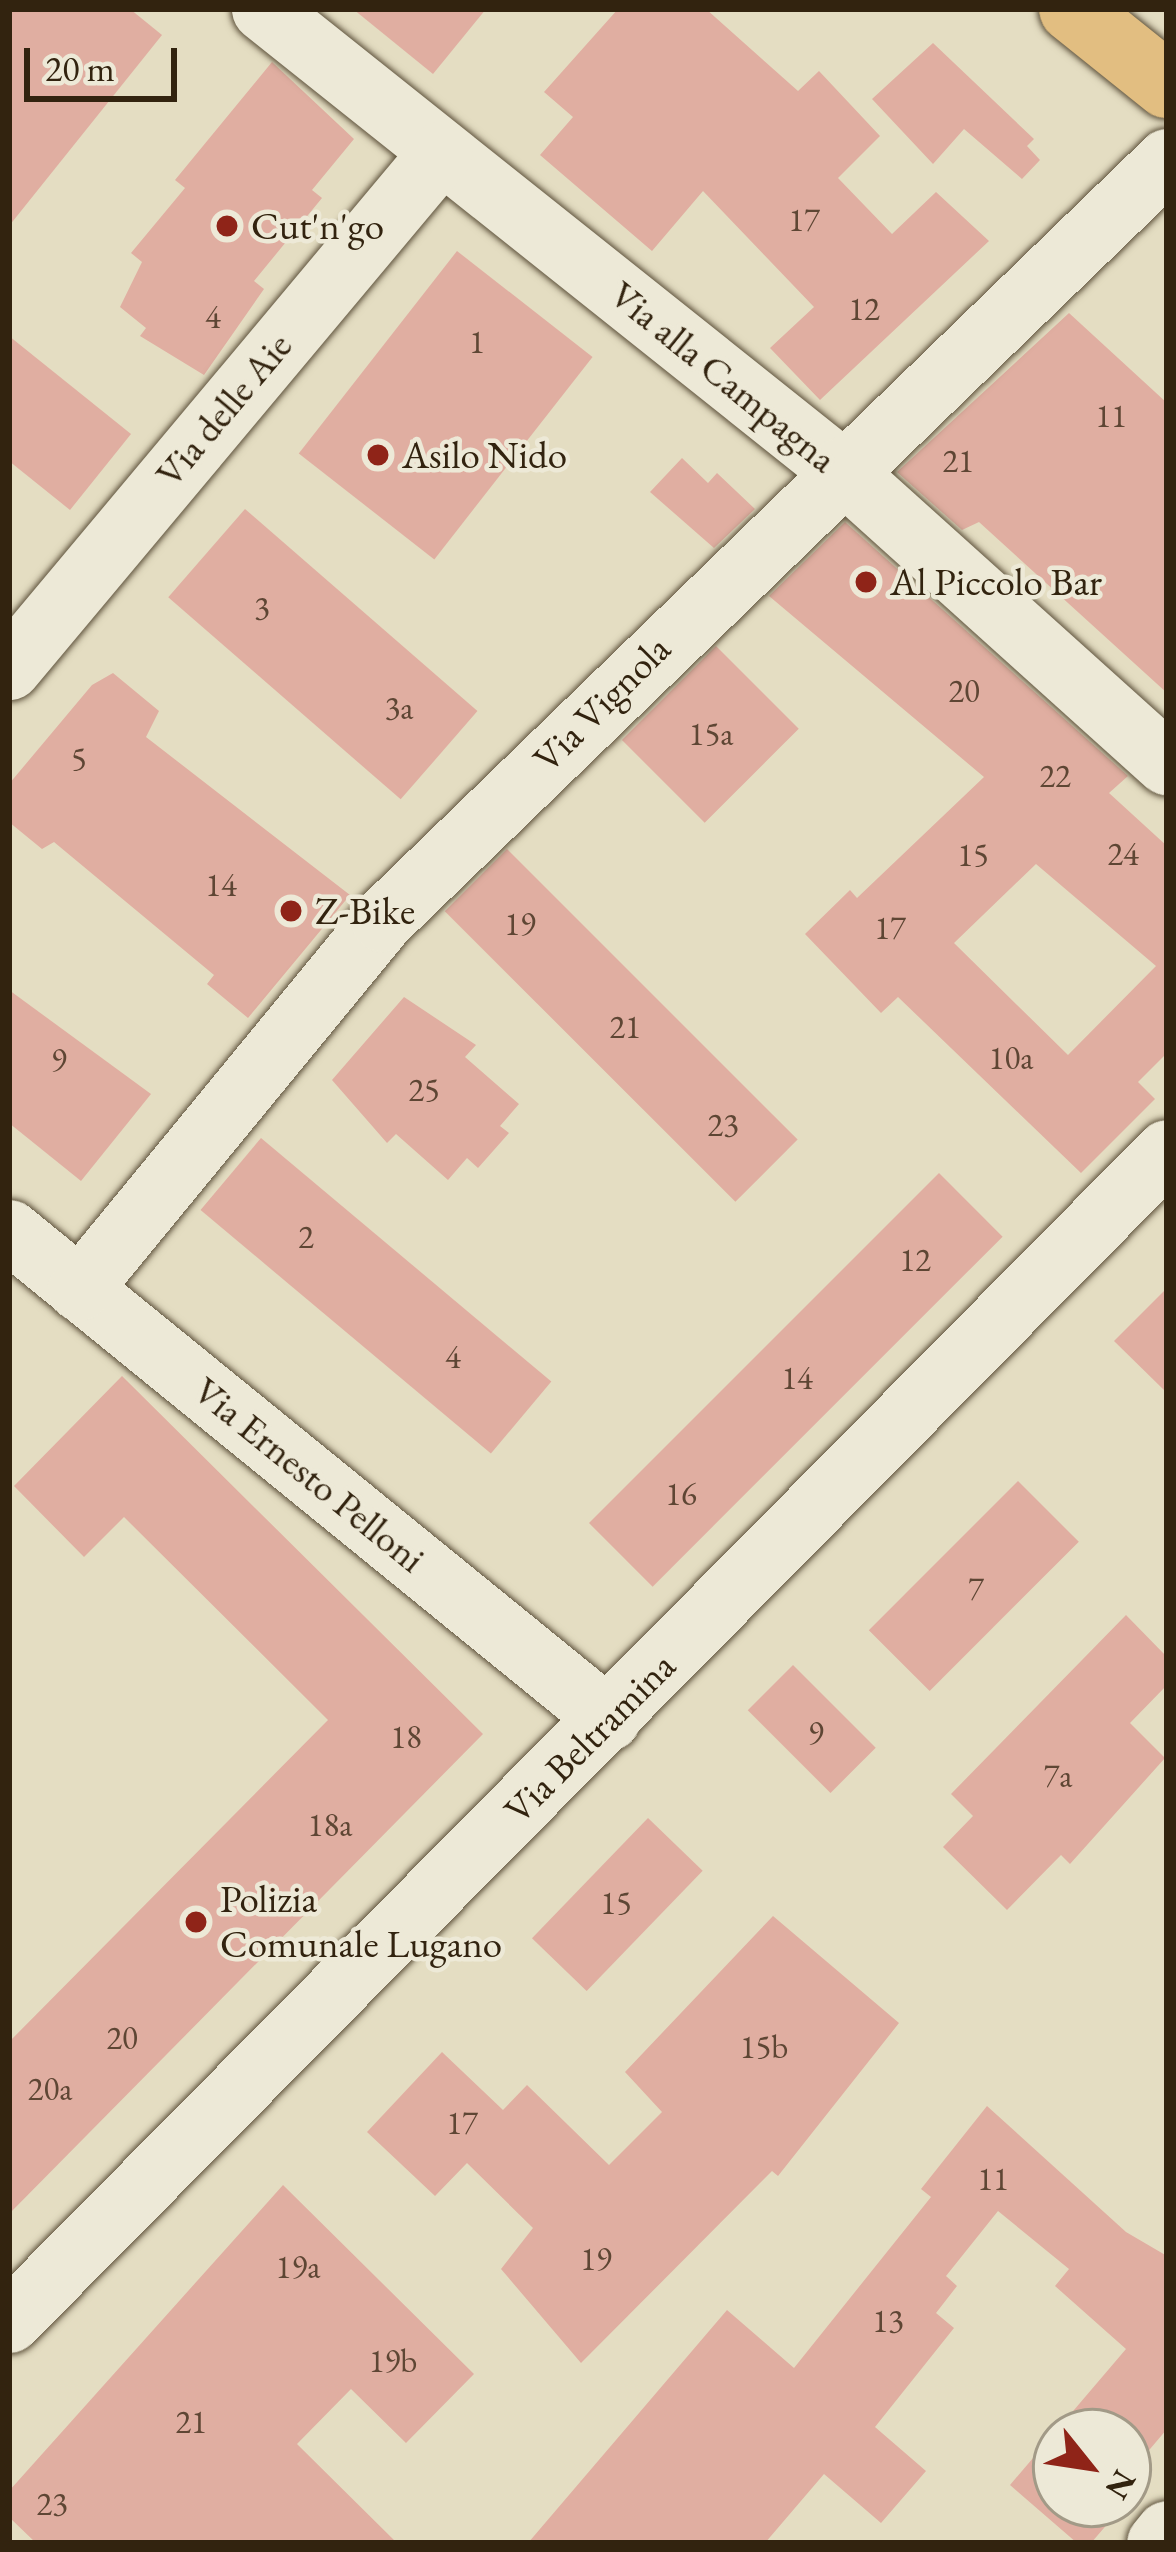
<!DOCTYPE html>
<style>
body{margin:0}
#map{position:relative;width:1176px;height:2552px;overflow:hidden;background:#e4ddc2;font-family:"EB Garamond",serif}
div>[style]{position:absolute}
.building>*{inset:0;background:#e0aea1;transform-origin:0 0}
.roads{filter:drop-shadow(0 0 3px #5e523c) drop-shadow(0 0 3px #5e523c)}
.minor>*{height:63px;margin:-31.5px;padding:0 31.5px;transform-origin:31.5px;border-radius:31.5px;background:#ede9d7}
.major>*{height:66px;margin:-33px;padding:0 33px;transform-origin:33px;border-radius:33px;background:#e2be81}
.dots>*{width:33px;height:33px;translate:-50% -50%;box-sizing:border-box;border:6px solid #ede9d7;border-radius:50%}
span{translate:-50% -50%;white-space:nowrap;text-align:center;line-height:1.15;-webkit-text-stroke:9px #ede9d7;paint-order:stroke}
.number-label{font-size:33px;color:#5e4634}
.number-label span{-webkit-text-stroke-width:0}
.poi-label{font-size:39px;color:#32230f}
.left{translate:0 -50%;text-align:left}
.street-label{font-size:39px;color:#32230f}
.frame{position:absolute;inset:0;border:12px solid #32230f;pointer-events:none}
.north{position:absolute;left:1032px;top:2408px;width:120px;height:120px;box-sizing:border-box;background:#ede9d7;border:3px solid #a29a87;border-radius:50%;rotate:120deg;font-size:33px;font-weight:700;line-height:48px;text-align:center;color:#32230f}
.north::after{content:'';display:block;margin:auto;width:42px;height:54px;background:#8f2418;clip-path:polygon(50% 0,100% 100%,50% 72%,0 100%)}
.scale{position:absolute;left:24px;top:48px;width:153px;height:54px;box-sizing:border-box;border:6px solid #32230f;border-top:0;padding-left:15px;font-size:36px;line-height:42px;white-space:nowrap;color:#32230f;-webkit-text-stroke:9px #ede9d7;paint-order:stroke}
</style>
<div id="map">
<div class="building">
<i style="clip-path:polygon(9px 9px,130px 9px,162px 35px,9px 226px)"></i>
<i style="clip-path:polygon(353px 9px,486px 9px,433px 74px)"></i>
<i style="clip-path:polygon(618px 9px,706px 9px,798px 91px,819px 71px,880px 136px,838px 178px,892px 234px,936px 192px,989px 241px,820px 400px,770px 348px,814px 307px,703px 191px,652px 251px,540px 155px,573px 117px,544px 92px)"></i>
<i style="clip-path:polygon(933px 43px,1034px 139px,1027px 146px,1040px 160px,1022px 179px,964px 129px,933px 164px,872px 99px)"></i>
<i style="clip-path:polygon(272px 62px,354px 139px,312px 190px,322px 198px,254px 281px,264px 289px,204px 375px,140px 336px,146px 328px,120px 307px,142px 262px,131px 253px,185px 188px,175px 180px)"></i>
<i style="left:457px;top:251px;width:172px;height:257px;rotate:38deg"></i>
<i style="clip-path:polygon(1069px 313px,1167px 403px,1167px 693px,979px 522px,962px 530px,897px 472px)"></i>
<i style="clip-path:polygon(9px 336px,131px 434px,70px 510px,9px 461px)"></i>
<i style="clip-path:polygon(682px 458px,708px 483px,717px 473px,755px 509px,714px 548px,650px 492px)"></i>
<i style="left:245px;top:509px;width:308px;height:117px;rotate:41deg"></i>
<i style="clip-path:polygon(evenodd,845px 522px,1128px 776px,1109px 793px,1167px 846px,1167px 1053px,1138px 1082px,1155px 1099px,1081px 1173px,898px 997px,881px 1013px,805px 934px,850px 890px,857px 898px,984px 777px,769px 596px,845px 522px,1036px 864px,1156px 966px,1068px 1055px,954px 943px,1036px 864px)"></i>
<i style="left:716px;top:646px;width:117px;height:133px;rotate:45deg"></i>
<i style="clip-path:polygon(113px 673px,159px 711px,146px 737px,350px 895px,248px 1018px,207px 984px,214px 975px,54px 842px,42px 849px,9px 822px,9px 784px,92px 685px)"></i>
<i style="left:507px;top:849px;width:411px;height:88px;rotate:45deg"></i>
<i style="clip-path:polygon(9px 990px,151px 1094px,81px 1181px,9px 1123px)"></i>
<i style="clip-path:polygon(404px 997px,476px 1045px,465px 1057px,519px 1104px,500px 1126px,509px 1133px,478px 1168px,467px 1158px,448px 1180px,396px 1134px,387px 1143px,332px 1080px)"></i>
<i style="left:261px;top:1138px;width:379px;height:94px;rotate:40deg"></i>
<i style="left:939px;top:1173px;width:90px;height:495px;rotate:45deg"></i>
<i style="clip-path:polygon(1167px 1288px,1167px 1393px,1114px 1341px)"></i>
<i style="clip-path:polygon(122px 1376px,483px 1734px,9px 2214px,9px 2042px,328px 1720px,124px 1517px,84px 1557px,14px 1486px)"></i>
<i style="left:1018px;top:1481px;width:86px;height:211px;rotate:45deg"></i>
<i style="clip-path:polygon(1126px 1615px,1167px 1657px,1167px 1685px,1130px 1723px,1165px 1758px,1070px 1864px,1061px 1855px,1007px 1910px,943px 1847px,973px 1816px,951px 1794px)"></i>
<i style="left:793px;top:1665px;width:117px;height:64px;rotate:45deg"></i>
<i style="left:648px;top:1818px;width:76px;height:167px;rotate:44deg"></i>
<i style="clip-path:polygon(773px 1916px,899px 2023px,778px 2176px,772px 2171px,581px 2363px,501px 2269px,533px 2228px,467px 2163px,435px 2196px,367px 2132px,442px 2052px,503px 2110px,527px 2085px,609px 2165px,662px 2112px,625px 2072px)"></i>
<i style="clip-path:polygon(987px 2106px,1126px 2232px,1167px 2256px,1167px 2429px,1128px 2475px,1128px 2432px,1056px 2432px,1056px 2504px,1123px 2506px,1091px 2543px,1077px 2543px,1010px 2485px,1126px 2349px,1055px 2286px,1069px 2269px,998px 2211px,946px 2276px,957px 2286px,936px 2313px,954px 2328px,875px 2427px,926px 2471px,881px 2523px,824px 2474px,765px 2543px,528px 2543px,727px 2310px,794px 2368px,931px 2197px,921px 2189px)"></i>
<i style="clip-path:polygon(283px 2185px,474px 2374px,406px 2443px,351px 2389px,297px 2444px,397px 2543px,36px 2543px,9px 2517px,9px 2491px)"></i>
</div>
<div class="roads">
<div class="minor">
<i style="left:263px;top:9px;width:738px;rotate:38.56deg"></i>
<i style="left:840px;top:469px;width:440px;rotate:42deg"></i>
<i style="left:9px;top:668px;width:672px;rotate:-50.07deg"></i>
<i style="left:9px;top:1231px;width:773px;rotate:39.12deg"></i>
<i style="left:79px;top:1289px;width:477px;rotate:-50.6deg"></i>
<i style="left:382px;top:920px;width:1093px;rotate:-44.07deg"></i>
<i style="left:9px;top:2321px;width:1646px;rotate:-45.3deg"></i>
<i style="left:1158px;top:2543px;width:14px;rotate:-51deg"></i>
</div>
<div class="major">
<i style="left:1072px;top:9px;width:122px;rotate:38.7deg"></i>
</div>
</div>
<div class="dots">
<i style="left:227px;top:226px;background:#8f2418"></i>
<i style="left:378px;top:455px;background:#8f2418"></i>
<i style="left:866px;top:582px;background:#8f2418"></i>
<i style="left:291px;top:911px;background:#8f2418"></i>
<i style="left:196px;top:1922px;background:#8f2418"></i>
</div>
<div class="number-label">
<span style="left:804px;top:220px">17</span>
<span style="left:864px;top:309px">12</span>
<span style="left:213px;top:317px">4</span>
<span style="left:477px;top:342px">1</span>
<span style="left:1111px;top:416px">11</span>
<span style="left:958px;top:461px">21</span>
<span style="left:262px;top:608px">3</span>
<span style="left:964px;top:691px">20</span>
<span style="left:399px;top:708px">3a</span>
<span style="left:711px;top:734px">15a</span>
<span style="left:79px;top:759px">5</span>
<span style="left:1055px;top:776px">22</span>
<span style="left:1123px;top:854px">24</span>
<span style="left:973px;top:855px">15</span>
<span style="left:221px;top:885px">14</span>
<span style="left:520px;top:924px">19</span>
<span style="left:890px;top:928px">17</span>
<span style="left:625px;top:1027px">21</span>
<span style="left:1011px;top:1058px">10a</span>
<span style="left:59px;top:1060px">9</span>
<span style="left:424px;top:1090px">25</span>
<span style="left:723px;top:1125px">23</span>
<span style="left:306px;top:1237px">2</span>
<span style="left:915px;top:1260px">12</span>
<span style="left:453px;top:1357px">4</span>
<span style="left:797px;top:1378px">14</span>
<span style="left:681px;top:1494px">16</span>
<span style="left:976px;top:1589px">7</span>
<span style="left:816px;top:1733px">9</span>
<span style="left:406px;top:1737px">18</span>
<span style="left:1058px;top:1776px">7a</span>
<span style="left:330px;top:1825px">18a</span>
<span style="left:616px;top:1903px">15</span>
<span style="left:122px;top:2038px">20</span>
<span style="left:764px;top:2047px">15b</span>
<span style="left:50px;top:2089px">20a</span>
<span style="left:462px;top:2123px">17</span>
<span style="left:993px;top:2179px">11</span>
<span style="left:596px;top:2259px">19</span>
<span style="left:298px;top:2267px">19a</span>
<span style="left:888px;top:2321px">13</span>
<span style="left:393px;top:2361px">19b</span>
<span style="left:191px;top:2422px">21</span>
<span style="left:52px;top:2504px">23</span>
</div>
<div class="poi-label">
<span class="left" style="left:251px;top:226px">Cut'n'go</span>
<span class="left" style="left:402px;top:455px">Asilo Nido</span>
<span class="left" style="left:890px;top:582px">Al Piccolo Bar</span>
<span class="left" style="left:315px;top:911px">Z-Bike</span>
<span class="left" style="left:220px;top:1922px">Polizia<br>Comunale Lugano</span>
</div>
<div class="street-label">
<span style="left:723px;top:377px;rotate:39deg">Via alla Campagna</span>
<span style="left:224px;top:410px;rotate:-50deg">Via delle Aie</span>
<span style="left:602px;top:704px;rotate:-45deg">Via Vignola</span>
<span style="left:309px;top:1475px;rotate:39deg">Via Ernesto Pelloni</span>
<span style="left:590px;top:1738px;rotate:-45deg">Via Beltramina</span>
</div>
<div class="frame"></div>
<div class="north">N</div>
<div class="scale">20 m</div>
</div>
